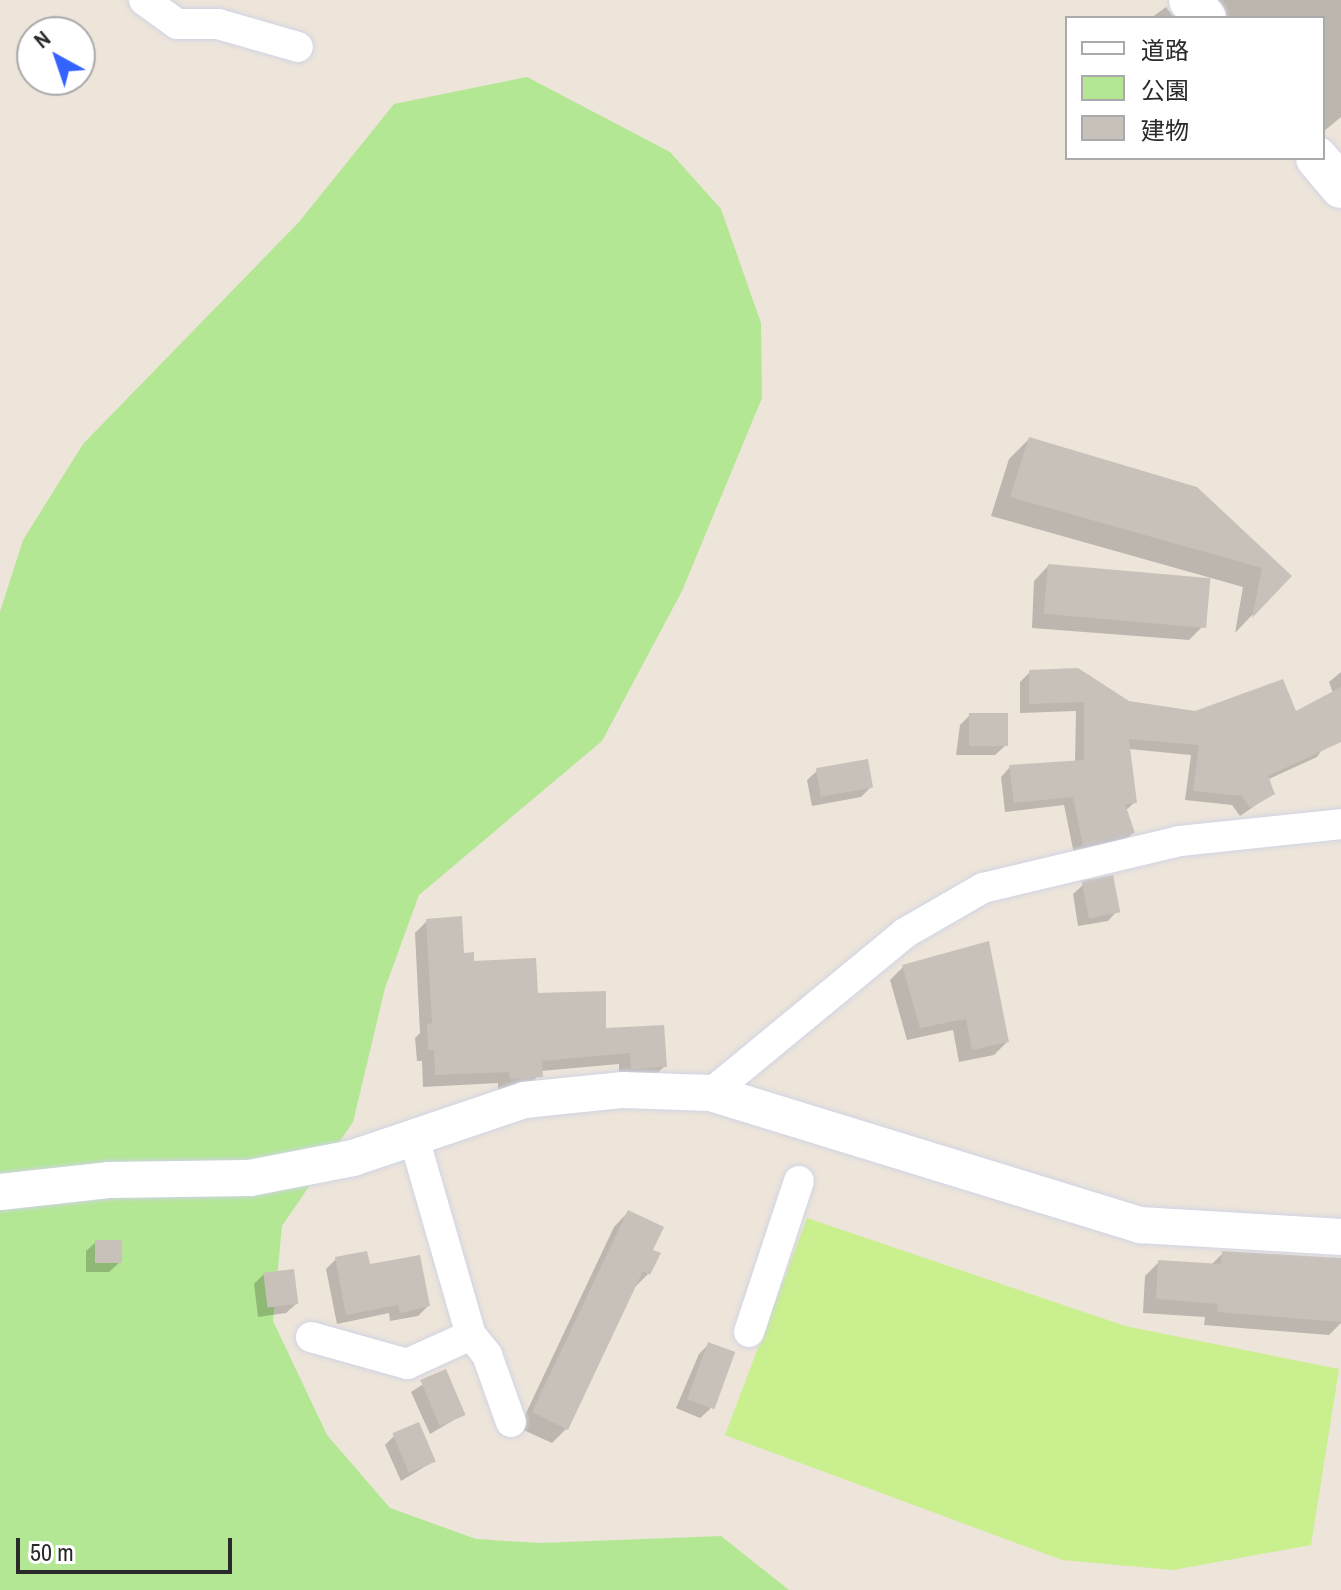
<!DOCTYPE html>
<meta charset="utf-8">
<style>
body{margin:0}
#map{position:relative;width:1341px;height:1590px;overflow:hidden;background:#ede4da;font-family:"Archivo Narrow","Noto Sans JP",sans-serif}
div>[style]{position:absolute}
.green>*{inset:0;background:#b3e793}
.pitch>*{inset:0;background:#caef8e}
.shadow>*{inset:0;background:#0003}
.building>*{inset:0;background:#c8c1ba;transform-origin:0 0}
.roads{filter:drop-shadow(0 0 2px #cfd4e4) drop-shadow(0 0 2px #cfd4e4)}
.minor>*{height:30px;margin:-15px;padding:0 15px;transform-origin:15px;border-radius:15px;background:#fff}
.tertiary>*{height:36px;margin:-18px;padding:0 18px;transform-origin:18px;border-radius:18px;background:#fff}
.secondary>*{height:42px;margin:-21px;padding:0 21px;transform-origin:21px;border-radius:21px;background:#fff}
span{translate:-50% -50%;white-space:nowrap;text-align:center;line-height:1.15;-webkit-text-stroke:8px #fff;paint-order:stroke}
.legend{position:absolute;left:1065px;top:16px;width:260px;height:144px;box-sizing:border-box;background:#fff;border:2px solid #aaa;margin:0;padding:10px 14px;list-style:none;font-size:24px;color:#2a2a2a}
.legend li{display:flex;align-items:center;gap:16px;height:40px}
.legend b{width:40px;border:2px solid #aaa}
.north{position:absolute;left:16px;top:16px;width:80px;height:80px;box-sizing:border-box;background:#fff;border:2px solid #aaa;border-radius:50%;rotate:320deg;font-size:22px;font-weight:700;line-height:32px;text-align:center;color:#2a2a2a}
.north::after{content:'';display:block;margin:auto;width:28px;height:36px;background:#3563ff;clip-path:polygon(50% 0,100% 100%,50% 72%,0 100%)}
.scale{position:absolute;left:16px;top:1538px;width:216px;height:36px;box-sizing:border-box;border:4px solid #2a2a2a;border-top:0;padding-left:10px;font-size:24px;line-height:28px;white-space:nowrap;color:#2a2a2a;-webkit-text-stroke:6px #fff;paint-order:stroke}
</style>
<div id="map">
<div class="green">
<i style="clip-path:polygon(527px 77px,670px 152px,721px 209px,761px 323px,762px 398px,682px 591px,602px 741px,419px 895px,385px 988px,353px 1122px,282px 1226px,273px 1321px,327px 1435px,390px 1508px,476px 1539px,540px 1543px,721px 1536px,789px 1590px,0 1590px,0 612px,23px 540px,83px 444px,299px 222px,394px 104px)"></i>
</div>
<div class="pitch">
<i style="clip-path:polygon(807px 1218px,1125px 1326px,1339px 1369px,1311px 1545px,1173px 1570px,1062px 1560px,725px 1435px)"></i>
</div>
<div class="shadow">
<i style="clip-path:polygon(1192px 0,1341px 0,1341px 117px,1323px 132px,1323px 18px,1206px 18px)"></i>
<i style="clip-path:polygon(1166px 7px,1175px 18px,1151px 18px)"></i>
<i style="clip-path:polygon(1029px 439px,1289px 576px,1235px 633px,1243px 587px,991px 516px,1009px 459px)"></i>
<i style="clip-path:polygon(1048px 566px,1204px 625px,1189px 640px,1032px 628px,1034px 581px)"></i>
<i style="clip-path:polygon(1030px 672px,1128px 703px,1195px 713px,1295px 714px,1333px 693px,1329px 682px,1341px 672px,1341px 722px,1317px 757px,1267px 780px,1272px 794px,1240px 816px,1232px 805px,1185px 800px,1191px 755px,1129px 749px,1135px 802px,1125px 811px,1133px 833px,1123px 842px,1074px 854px,1064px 805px,1005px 812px,1001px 777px,1010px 767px,1075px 762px,1076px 711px,1020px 713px,1020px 682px)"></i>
<i style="clip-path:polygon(970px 715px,1005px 746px,995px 755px,956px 755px,960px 725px)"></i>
<i style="clip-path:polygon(817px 771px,871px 787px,861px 797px,812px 806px,807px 780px)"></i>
<i style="clip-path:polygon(1083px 885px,1117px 911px,1108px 921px,1078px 926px,1073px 894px)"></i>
<i style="clip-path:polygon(427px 921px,473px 963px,665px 1066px,652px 1078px,619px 1080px,619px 1064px,541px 1071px,529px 1088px,498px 1090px,498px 1083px,423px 1087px,422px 1061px,417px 1061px,415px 1038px,420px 1033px,415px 933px)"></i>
<i style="clip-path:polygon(987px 944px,1007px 1042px,994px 1055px,959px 1062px,953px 1030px,907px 1040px,890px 980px,903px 967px)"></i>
<i style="clip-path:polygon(628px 1212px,650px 1250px,649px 1273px,634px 1288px,567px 1428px,552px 1443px,519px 1428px,614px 1227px)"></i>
<i style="clip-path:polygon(96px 1242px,119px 1263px,109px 1272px,86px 1272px,86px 1251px)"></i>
<i style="clip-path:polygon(1223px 1253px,1341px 1259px,1341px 1323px,1329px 1335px,1204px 1325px,1205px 1317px,1143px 1313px,1145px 1276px,1159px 1262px,1211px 1265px)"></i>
<i style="clip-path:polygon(336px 1259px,368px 1267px,428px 1306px,418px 1316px,390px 1321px,389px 1313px,337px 1324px,326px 1269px)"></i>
<i style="clip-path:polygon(264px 1274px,296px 1304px,286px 1313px,258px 1317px,254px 1284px)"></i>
<i style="clip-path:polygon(709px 1344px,710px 1409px,700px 1418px,676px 1408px,699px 1354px)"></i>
<i style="clip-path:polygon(444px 1371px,464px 1414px,430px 1434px,411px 1392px)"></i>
<i style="clip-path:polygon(395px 1435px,434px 1461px,401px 1481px,385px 1445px)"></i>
</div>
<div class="building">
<i style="clip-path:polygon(1029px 437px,1197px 487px,1292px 576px,1252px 618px,1262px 568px,1010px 497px)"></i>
<i style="left:1048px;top:564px;width:163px;height:50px;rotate:5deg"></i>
<i style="clip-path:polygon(1078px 668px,1129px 701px,1195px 711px,1283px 679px,1296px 711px,1341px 687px,1341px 742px,1268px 776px,1275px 794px,1250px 808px,1242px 796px,1193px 791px,1199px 745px,1129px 739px,1137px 803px,1125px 804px,1135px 833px,1083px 846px,1073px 797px,1014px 803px,1009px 765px,1084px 760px,1084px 702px,1029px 704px,1029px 670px)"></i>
<i style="left:969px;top:713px;width:39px;height:33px"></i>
<i style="left:868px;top:759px;width:29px;height:53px;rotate:80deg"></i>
<i style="left:1113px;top:875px;width:38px;height:32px;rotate:79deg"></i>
<i style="clip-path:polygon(462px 916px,464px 953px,474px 952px,474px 961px,536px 958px,538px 993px,606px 991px,606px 1028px,664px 1025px,667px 1067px,631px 1069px,630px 1053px,542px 1061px,543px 1077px,510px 1079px,509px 1072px,435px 1075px,434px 1050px,428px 1050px,427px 1024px,432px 1023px,426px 919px)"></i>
<i style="clip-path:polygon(989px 941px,1009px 1042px,972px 1050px,966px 1019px,920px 1028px,902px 965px)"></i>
<i style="clip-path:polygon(628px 1210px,664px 1227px,653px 1250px,661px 1253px,650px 1275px,643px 1271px,568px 1430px,532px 1412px)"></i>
<i style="left:95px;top:1240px;width:27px;height:23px"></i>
<i style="clip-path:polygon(367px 1251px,370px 1264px,420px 1255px,430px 1306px,400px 1313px,398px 1305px,346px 1315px,335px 1257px)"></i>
<i style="clip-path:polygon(1222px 1251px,1341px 1258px,1341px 1322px,1217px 1312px,1218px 1304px,1156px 1299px,1158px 1260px,1221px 1264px)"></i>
<i style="left:294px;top:1269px;width:35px;height:31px;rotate:83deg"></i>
<i style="left:708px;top:1342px;width:29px;height:61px;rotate:20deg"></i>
<i style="left:446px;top:1369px;width:50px;height:28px;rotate:67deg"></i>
<i style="left:419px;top:1422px;width:43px;height:29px;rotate:67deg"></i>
</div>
<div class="roads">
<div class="minor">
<i style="left:144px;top:0;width:41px;rotate:36deg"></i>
<i style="left:177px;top:24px;width:41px"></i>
<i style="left:218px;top:24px;width:83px;rotate:16deg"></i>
<i style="left:711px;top:1093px;width:251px;rotate:-39.5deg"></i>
<i style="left:905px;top:933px;width:90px;rotate:-30deg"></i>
<i style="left:983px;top:888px;width:203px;rotate:-13.4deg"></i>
<i style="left:1180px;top:841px;width:162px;rotate:-6deg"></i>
<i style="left:414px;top:1138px;width:205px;rotate:73.9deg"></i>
<i style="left:471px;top:1335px;width:26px;rotate:51deg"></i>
<i style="left:487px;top:1355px;width:71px;rotate:70.3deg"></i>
<i style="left:749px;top:1332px;width:159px;rotate:-71.7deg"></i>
<i style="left:311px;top:1337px;width:100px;rotate:15.7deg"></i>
<i style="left:407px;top:1364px;width:70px;rotate:-24.4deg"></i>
</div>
<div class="tertiary">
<i style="left:0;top:1192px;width:109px;rotate:-6.3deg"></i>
<i style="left:108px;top:1180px;width:142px;rotate:-0.8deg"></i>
<i style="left:250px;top:1178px;width:105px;rotate:-11deg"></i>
<i style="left:353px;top:1158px;width:181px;rotate:-18.7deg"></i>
<i style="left:524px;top:1100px;width:100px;rotate:-5.8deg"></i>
<i style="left:623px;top:1090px;width:88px;rotate:2deg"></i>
<i style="left:711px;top:1093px;width:450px;rotate:17.1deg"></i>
<i style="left:1141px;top:1225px;width:200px;rotate:3.4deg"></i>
</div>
<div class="secondary">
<i style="left:1190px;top:0;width:23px;rotate:50deg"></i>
<i style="left:1317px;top:158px;width:38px;rotate:50deg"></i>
</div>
</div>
<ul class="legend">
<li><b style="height:10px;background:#fff"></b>道路</li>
<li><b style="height:22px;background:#b3e793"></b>公園</li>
<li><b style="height:22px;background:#c8c1ba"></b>建物</li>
</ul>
<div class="north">N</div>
<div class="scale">50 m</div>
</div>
